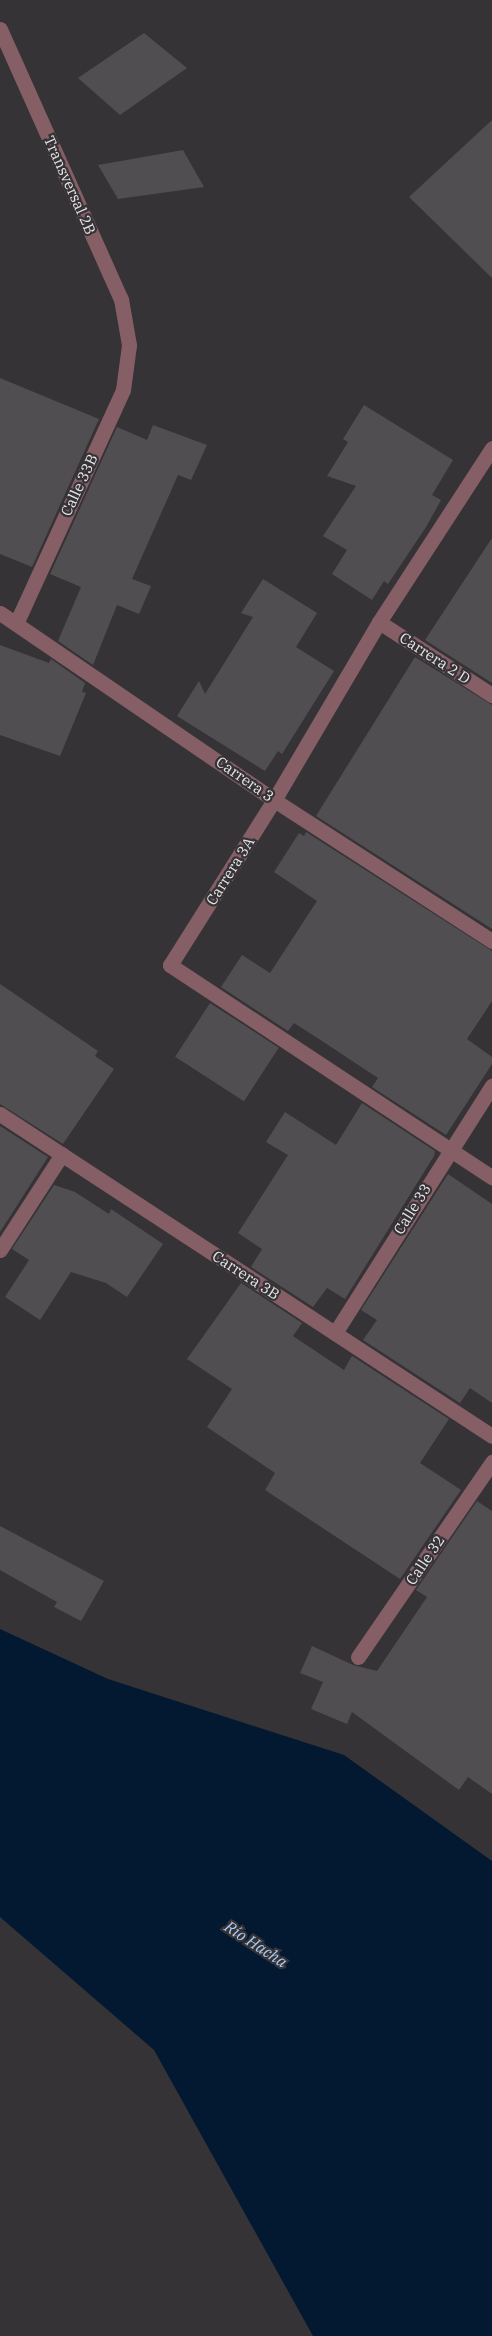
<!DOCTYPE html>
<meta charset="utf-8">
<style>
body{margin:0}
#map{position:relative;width:492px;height:2336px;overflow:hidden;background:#353336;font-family:"IBM Plex Serif",serif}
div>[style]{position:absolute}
.water>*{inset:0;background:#031932}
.building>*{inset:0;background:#514e51;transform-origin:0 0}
.minor>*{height:15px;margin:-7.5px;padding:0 7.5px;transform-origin:7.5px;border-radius:7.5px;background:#865e66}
span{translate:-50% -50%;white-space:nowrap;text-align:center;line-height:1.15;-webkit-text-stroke:4.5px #353336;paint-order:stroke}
.street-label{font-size:15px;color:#e6e4e6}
.water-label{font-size:16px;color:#accff9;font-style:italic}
</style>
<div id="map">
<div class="water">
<i style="clip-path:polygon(0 1629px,108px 1679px,344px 1755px,492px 1861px,492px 2336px,313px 2336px,154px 2050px,0 1917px)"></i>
</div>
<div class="building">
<i style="clip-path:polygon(144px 33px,187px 68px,120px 115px,78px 78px)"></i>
<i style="clip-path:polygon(492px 120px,492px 278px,409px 197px)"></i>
<i style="clip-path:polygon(183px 150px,204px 187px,118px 199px,98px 165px)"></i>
<i style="clip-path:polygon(0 378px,99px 419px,32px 567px,0 554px)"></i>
<i style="clip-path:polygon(364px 405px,453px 460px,432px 495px,441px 500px,426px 527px,388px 584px,384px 581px,372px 600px,332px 574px,347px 550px,323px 536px,356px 486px,327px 476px,348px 442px,343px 439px)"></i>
<i style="clip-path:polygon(153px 425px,207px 445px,191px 480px,178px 475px,132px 579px,151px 586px,139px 614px,117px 605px,93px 665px,58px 641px,81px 587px,50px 574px,117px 427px,147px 440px)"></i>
<i style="clip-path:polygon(492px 538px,492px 683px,425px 640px)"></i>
<i style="clip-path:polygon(263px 579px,317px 613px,296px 647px,334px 671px,282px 754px,278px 751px,265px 771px,177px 716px,199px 681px,205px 694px,253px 617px,241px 613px)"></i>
<i style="clip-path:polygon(0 645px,49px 663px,51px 659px,85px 683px,82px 692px,86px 693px,60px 756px,0 735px)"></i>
<i style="clip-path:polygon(415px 657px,492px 705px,492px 929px,316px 816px)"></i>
<i style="clip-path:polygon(306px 832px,492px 951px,492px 1001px,467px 1039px,492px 1057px,492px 1064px,446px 1135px,372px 1087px,378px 1078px,322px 1041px,294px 1023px,288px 1031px,221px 987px,242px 955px,270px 973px,317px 901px,274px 872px,299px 833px,304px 836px)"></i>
<i style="clip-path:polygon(0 984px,98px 1051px,95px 1056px,114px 1069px,63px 1144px,0 1104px)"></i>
<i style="left:210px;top:1003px;width:82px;height:64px;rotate:33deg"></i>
<i style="clip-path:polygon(362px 1103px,435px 1151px,434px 1156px,345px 1299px,327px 1288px,313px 1307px,251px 1267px,262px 1249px,238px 1233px,288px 1155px,266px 1142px,285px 1112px,336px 1145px)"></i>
<i style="clip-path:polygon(0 1126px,48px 1157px,0 1232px)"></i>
<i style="clip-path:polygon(448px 1174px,492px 1204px,492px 1403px,470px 1388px,460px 1403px,363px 1340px,377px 1320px,361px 1310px)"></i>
<i style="clip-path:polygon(54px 1185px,75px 1192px,109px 1214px,111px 1209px,163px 1244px,127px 1297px,106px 1283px,71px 1272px,40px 1320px,5px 1297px,29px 1260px,12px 1249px)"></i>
<i style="clip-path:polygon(241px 1283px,302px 1323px,293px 1336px,344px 1370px,352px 1356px,449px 1419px,420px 1463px,461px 1490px,400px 1579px,265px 1490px,275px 1473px,207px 1427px,232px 1389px,187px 1359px)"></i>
<i style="clip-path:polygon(477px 1501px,492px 1511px,492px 1794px,468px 1777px,459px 1790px,352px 1712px,347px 1724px,311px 1709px,323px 1682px,300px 1673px,312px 1646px,353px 1665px,377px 1671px,427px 1597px,416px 1590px)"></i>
<i style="clip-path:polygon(0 1526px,104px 1581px,81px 1621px,54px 1607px,57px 1602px,0 1570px)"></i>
</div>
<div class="minor">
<i style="left:0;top:29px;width:296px;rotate:65.9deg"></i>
<i style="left:121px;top:299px;width:47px;rotate:80.1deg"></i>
<i style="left:129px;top:345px;width:45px;rotate:97.6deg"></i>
<i style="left:123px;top:390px;width:255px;rotate:114.6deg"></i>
<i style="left:492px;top:448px;width:207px;rotate:123deg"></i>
<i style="left:379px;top:622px;width:207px;rotate:120.5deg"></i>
<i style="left:274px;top:800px;width:195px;rotate:122.2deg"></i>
<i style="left:170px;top:965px;width:386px;rotate:33.4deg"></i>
<i style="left:0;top:613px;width:332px;rotate:34.3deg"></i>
<i style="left:274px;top:800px;width:260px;rotate:32.9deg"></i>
<i style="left:379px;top:622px;width:135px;rotate:32.9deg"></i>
<i style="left:0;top:1114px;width:588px;rotate:33.2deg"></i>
<i style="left:0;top:1250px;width:114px;rotate:-57.1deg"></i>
<i style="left:335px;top:1333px;width:293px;rotate:-57.6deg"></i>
<i style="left:358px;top:1657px;width:237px;rotate:-55.5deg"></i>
</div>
<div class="street-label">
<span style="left:70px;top:185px;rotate:66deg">Transversal 2B</span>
<span style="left:79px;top:485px;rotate:-65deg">Calle 33B</span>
<span style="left:435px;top:658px;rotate:33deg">Carrera 2 D</span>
<span style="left:245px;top:779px;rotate:35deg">Carrera 3</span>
<span style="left:230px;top:871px;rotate:-58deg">Carrera 3A</span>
<span style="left:412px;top:1209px;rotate:-58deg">Calle 33</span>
<span style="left:246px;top:1275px;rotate:33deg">Carrera 3B</span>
<span style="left:425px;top:1560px;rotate:-56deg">Calle 32</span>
</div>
<div class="water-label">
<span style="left:256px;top:1944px;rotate:33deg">Río Hacha</span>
</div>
</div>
